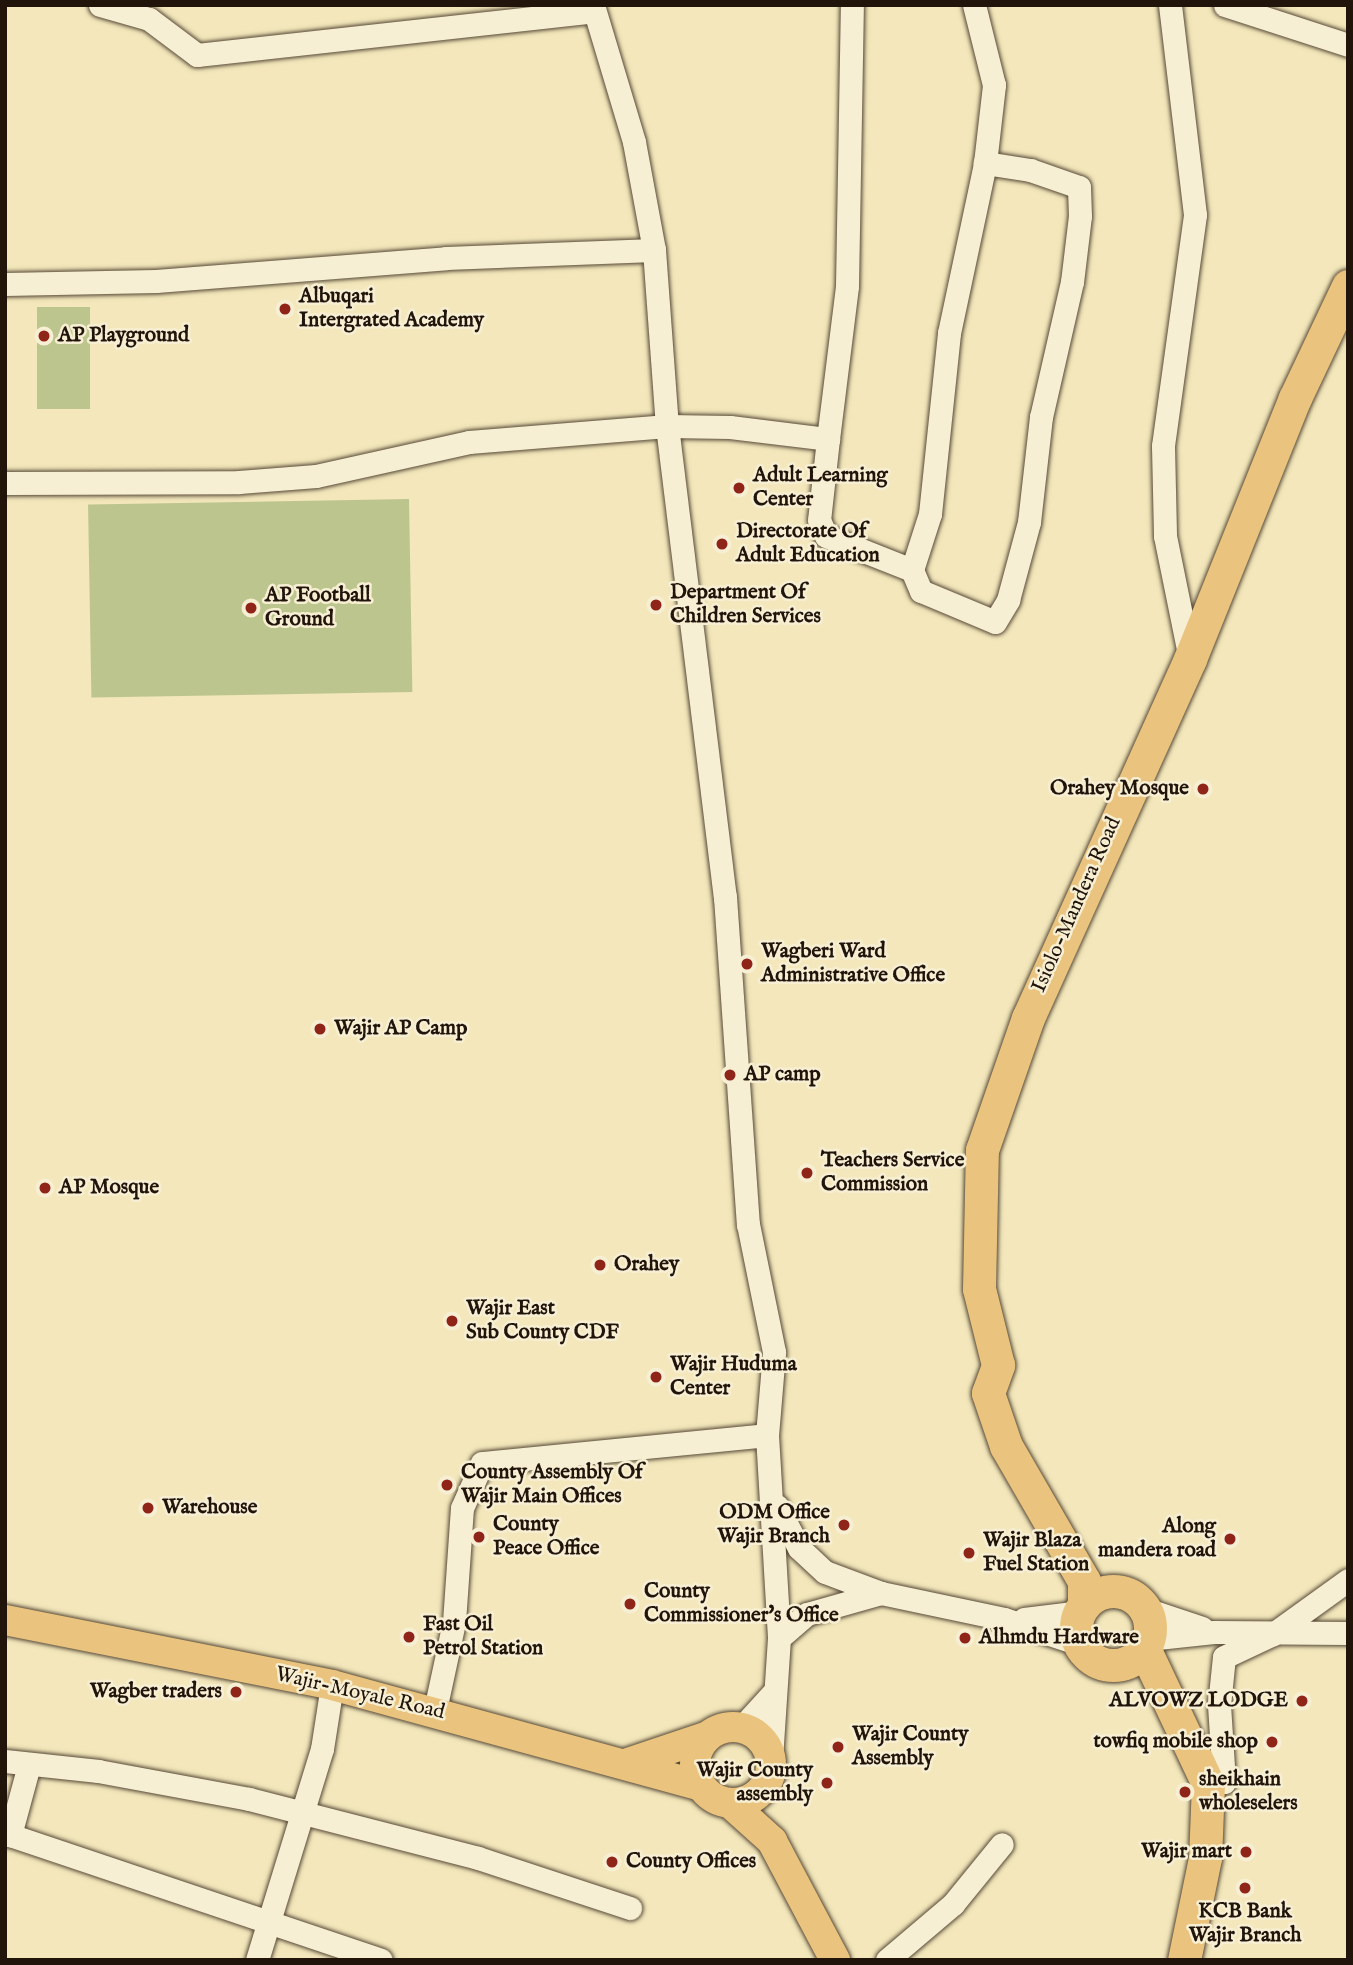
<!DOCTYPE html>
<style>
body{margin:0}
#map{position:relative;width:1353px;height:1965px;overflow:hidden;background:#f3e7bb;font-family:"IM FELL English",serif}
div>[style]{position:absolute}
.green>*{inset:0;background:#bdc58e;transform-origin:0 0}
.roads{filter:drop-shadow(0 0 2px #564937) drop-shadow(0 0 2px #564937)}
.minor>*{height:23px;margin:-11.5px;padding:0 11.5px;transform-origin:11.5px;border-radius:11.5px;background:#f7efd3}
.major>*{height:30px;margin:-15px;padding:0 15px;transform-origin:15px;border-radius:15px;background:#eac47e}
.major>.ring{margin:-15px;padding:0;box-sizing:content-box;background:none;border:30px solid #eac47e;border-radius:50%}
.highway>*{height:33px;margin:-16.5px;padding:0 16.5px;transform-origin:16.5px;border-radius:16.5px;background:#eac47e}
.highway>.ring{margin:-16.5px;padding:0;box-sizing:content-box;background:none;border:33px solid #eac47e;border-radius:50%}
.dots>*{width:19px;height:19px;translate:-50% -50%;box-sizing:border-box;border:4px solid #f7efd3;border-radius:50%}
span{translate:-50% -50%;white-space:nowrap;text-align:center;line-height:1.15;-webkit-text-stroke:5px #f7efd3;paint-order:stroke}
.poi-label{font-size:21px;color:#21140b;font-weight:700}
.left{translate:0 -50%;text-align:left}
.right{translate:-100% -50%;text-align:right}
.street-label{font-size:21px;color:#21140b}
.frame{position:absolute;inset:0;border:7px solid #21140b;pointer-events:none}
</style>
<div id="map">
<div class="green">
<i style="left:37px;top:307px;width:53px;height:102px"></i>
<i style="left:409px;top:499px;width:193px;height:321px;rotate:89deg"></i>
</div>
<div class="roads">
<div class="minor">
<i style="left:100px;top:5px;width:51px;rotate:15.9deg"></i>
<i style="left:149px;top:19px;width:60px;rotate:36.9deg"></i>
<i style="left:197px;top:55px;width:399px;rotate:-6.3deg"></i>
<i style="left:593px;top:5px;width:143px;rotate:73.3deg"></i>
<i style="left:634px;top:142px;width:110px;rotate:79.5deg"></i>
<i style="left:654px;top:250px;width:176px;rotate:85.8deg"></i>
<i style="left:667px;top:426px;width:475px;rotate:83deg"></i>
<i style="left:725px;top:897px;width:328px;rotate:86deg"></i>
<i style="left:748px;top:1224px;width:131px;rotate:78.5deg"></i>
<i style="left:774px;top:1352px;width:83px;rotate:94.8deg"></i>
<i style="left:767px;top:1435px;width:203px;rotate:86.6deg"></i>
<i style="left:779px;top:1638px;width:120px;rotate:93.8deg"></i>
<i style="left:1170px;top:5px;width:211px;rotate:83.2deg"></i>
<i style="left:1195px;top:215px;width:233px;rotate:97.9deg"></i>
<i style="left:1163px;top:446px;width:90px;rotate:88.7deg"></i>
<i style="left:1165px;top:536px;width:126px;rotate:78.5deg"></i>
<i style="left:1225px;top:5px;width:129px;rotate:18deg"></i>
<i style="left:5px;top:284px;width:151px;rotate:-1.1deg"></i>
<i style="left:156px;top:281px;width:291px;rotate:-4.5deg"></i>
<i style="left:446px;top:258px;width:208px;rotate:-2.2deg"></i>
<i style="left:828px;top:439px;width:81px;rotate:96.3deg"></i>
<i style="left:819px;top:520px;width:17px;rotate:66deg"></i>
<i style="left:826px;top:536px;width:92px;rotate:21.6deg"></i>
<i style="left:912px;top:570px;width:23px;rotate:67deg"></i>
<i style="left:921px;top:591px;width:80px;rotate:22.7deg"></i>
<i style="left:995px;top:622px;width:26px;rotate:-59deg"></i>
<i style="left:1008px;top:600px;width:81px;rotate:-74.9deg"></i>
<i style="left:1029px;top:522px;width:106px;rotate:-83.5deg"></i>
<i style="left:1041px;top:417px;width:139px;rotate:-77.1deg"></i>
<i style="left:1072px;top:282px;width:66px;rotate:-83.1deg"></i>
<i style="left:1080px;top:216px;width:29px;rotate:-92deg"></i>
<i style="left:1079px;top:187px;width:52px;rotate:-160.9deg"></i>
<i style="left:1030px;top:170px;width:46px;rotate:-171.2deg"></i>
<i style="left:5px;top:483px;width:234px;rotate:-0.2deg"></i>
<i style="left:239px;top:482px;width:77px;rotate:-4.5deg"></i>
<i style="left:316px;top:476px;width:157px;rotate:-12.5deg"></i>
<i style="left:469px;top:442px;width:199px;rotate:-4.6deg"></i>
<i style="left:667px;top:426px;width:63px;rotate:0.9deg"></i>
<i style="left:730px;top:427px;width:99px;rotate:7deg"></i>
<i style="left:828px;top:439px;width:154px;rotate:-82.9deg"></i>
<i style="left:847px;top:286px;width:281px;rotate:-89deg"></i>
<i style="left:912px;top:570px;width:59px;rotate:-72.2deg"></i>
<i style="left:930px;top:514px;width:182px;rotate:-84deg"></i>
<i style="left:949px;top:333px;width:174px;rotate:-78deg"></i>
<i style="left:985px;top:163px;width:79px;rotate:-83.4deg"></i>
<i style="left:994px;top:85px;width:82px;rotate:-104deg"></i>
<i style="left:777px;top:1506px;width:47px;rotate:62.4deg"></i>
<i style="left:799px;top:1548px;width:35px;rotate:43deg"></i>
<i style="left:825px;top:1572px;width:60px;rotate:20.6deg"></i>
<i style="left:881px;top:1593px;width:126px;rotate:11.9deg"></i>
<i style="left:1004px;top:1619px;width:80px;rotate:18.2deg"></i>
<i style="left:1145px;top:1609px;width:60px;rotate:18.4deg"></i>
<i style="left:1024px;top:1619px;width:56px;rotate:-7.1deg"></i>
<i style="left:779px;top:1638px;width:37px;rotate:-41deg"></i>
<i style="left:807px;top:1614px;width:77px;rotate:-15.8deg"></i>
<i style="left:1148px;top:1639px;width:66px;rotate:-6.1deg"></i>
<i style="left:1214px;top:1632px;width:134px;rotate:0.4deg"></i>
<i style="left:435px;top:1710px;width:90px;rotate:-77.8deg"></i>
<i style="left:454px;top:1622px;width:114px;rotate:-86deg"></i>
<i style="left:462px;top:1508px;width:49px;rotate:-66deg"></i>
<i style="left:482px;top:1463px;width:286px;rotate:-5.6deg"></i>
<i style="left:741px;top:1728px;width:49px;rotate:-47.5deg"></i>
<i style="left:5px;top:1761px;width:94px;rotate:6.1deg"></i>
<i style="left:98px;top:1771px;width:154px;rotate:10.5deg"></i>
<i style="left:249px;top:1799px;width:236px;rotate:14.4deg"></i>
<i style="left:478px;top:1858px;width:160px;rotate:18.2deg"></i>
<i style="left:29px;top:1765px;width:73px;rotate:105.2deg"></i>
<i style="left:10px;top:1835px;width:391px;rotate:18.6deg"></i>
<i style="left:1208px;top:1784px;width:16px;rotate:-7deg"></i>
<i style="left:1224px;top:1782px;width:77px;rotate:-93.7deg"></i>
<i style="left:1219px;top:1705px;width:48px;rotate:-84.1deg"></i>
<i style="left:1224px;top:1657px;width:54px;rotate:-25.1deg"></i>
<i style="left:1273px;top:1634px;width:92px;rotate:-35.8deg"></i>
<i style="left:257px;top:1960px;width:221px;rotate:-72.9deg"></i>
<i style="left:322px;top:1749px;width:65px;rotate:-81.1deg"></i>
<i style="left:887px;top:1960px;width:87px;rotate:-40.3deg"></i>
<i style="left:953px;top:1904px;width:77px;rotate:-50.8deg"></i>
</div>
<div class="major">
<i style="left:5px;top:1620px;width:333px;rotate:11.2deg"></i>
<i style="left:332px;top:1685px;width:382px;rotate:15.3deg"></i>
<i class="ring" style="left:695px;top:1727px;width:46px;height:46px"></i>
<i style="left:628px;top:1763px;width:84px;rotate:-18.6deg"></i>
<i style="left:730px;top:1803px;width:57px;rotate:42.1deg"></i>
<i style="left:772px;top:1841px;width:135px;rotate:62.1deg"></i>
</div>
<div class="highway">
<i class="ring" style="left:1076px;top:1591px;width:41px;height:41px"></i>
<i style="left:1084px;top:1605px;width:24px;rotate:-90deg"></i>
<i style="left:1084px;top:1581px;width:156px;rotate:-120deg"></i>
<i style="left:1006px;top:1446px;width:56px;rotate:-108.8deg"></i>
<i style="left:988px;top:1393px;width:30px;rotate:-70deg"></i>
<i style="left:998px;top:1365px;width:78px;rotate:-104deg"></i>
<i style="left:979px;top:1289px;width:139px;rotate:-88.8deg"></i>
<i style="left:982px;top:1150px;width:140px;rotate:-70.8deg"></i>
<i style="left:1028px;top:1018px;width:394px;rotate:-65.7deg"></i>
<i style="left:1190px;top:659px;width:281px;rotate:-68.1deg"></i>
<i style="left:1295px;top:398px;width:124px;rotate:-64.7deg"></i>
<i style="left:1144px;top:1648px;width:150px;rotate:64.8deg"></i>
<i style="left:1208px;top:1784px;width:74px;rotate:92.3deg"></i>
<i style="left:1205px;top:1858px;width:104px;rotate:101.6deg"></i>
</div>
</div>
<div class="dots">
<i style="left:285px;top:309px;background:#8f2418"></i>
<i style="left:44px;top:336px;background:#8f2418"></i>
<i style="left:739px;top:488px;background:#8f2418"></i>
<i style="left:722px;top:544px;background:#8f2418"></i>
<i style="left:656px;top:605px;background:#8f2418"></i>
<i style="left:251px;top:608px;background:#8f2418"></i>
<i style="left:1203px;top:789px;background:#8f2418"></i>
<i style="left:747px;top:964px;background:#8f2418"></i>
<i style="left:320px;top:1029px;background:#8f2418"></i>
<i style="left:730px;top:1075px;background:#8f2418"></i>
<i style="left:807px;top:1173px;background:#8f2418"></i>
<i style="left:45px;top:1188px;background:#8f2418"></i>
<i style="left:600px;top:1265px;background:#8f2418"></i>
<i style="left:452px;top:1321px;background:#8f2418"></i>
<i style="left:656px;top:1377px;background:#8f2418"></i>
<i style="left:447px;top:1485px;background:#8f2418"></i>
<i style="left:148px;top:1508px;background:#8f2418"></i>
<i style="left:844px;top:1525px;background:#8f2418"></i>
<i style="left:479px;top:1537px;background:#8f2418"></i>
<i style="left:1230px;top:1539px;background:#8f2418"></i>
<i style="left:969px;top:1553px;background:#8f2418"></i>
<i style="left:630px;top:1604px;background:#8f2418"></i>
<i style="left:409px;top:1637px;background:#8f2418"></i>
<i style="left:965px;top:1638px;background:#8f2418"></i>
<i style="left:236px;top:1692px;background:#8f2418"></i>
<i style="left:1302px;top:1701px;background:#8f2418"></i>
<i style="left:1272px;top:1742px;background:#8f2418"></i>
<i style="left:838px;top:1747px;background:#8f2418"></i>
<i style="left:827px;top:1783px;background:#8f2418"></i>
<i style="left:1185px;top:1792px;background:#8f2418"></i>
<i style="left:1246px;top:1852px;background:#8f2418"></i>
<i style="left:612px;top:1862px;background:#8f2418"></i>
<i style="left:1245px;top:1888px;background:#8f2418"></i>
</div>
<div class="poi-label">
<span class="left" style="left:299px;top:309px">Albuqari<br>Intergrated Academy</span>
<span class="left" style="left:58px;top:336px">AP Playground</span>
<span class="left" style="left:753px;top:488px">Adult Learning<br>Center</span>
<span class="left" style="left:736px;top:544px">Directorate Of<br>Adult Education</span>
<span class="left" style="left:670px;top:605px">Department Of<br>Children Services</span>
<span class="left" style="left:265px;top:608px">AP Football<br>Ground</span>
<span class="right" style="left:1189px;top:789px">Orahey Mosque</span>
<span class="left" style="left:761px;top:964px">Wagberi Ward<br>Administrative Office</span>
<span class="left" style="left:334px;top:1029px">Wajir AP Camp</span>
<span class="left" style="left:744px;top:1075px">AP camp</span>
<span class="left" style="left:821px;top:1173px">Teachers Service<br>Commission</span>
<span class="left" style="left:59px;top:1188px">AP Mosque</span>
<span class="left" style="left:614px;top:1265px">Orahey</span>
<span class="left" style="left:466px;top:1321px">Wajir East<br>Sub County CDF</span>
<span class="left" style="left:670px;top:1377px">Wajir Huduma<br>Center</span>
<span class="left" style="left:461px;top:1485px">County Assembly Of<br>Wajir Main Offices</span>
<span class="left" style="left:162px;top:1508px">Warehouse</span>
<span class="right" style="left:830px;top:1525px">ODM Office<br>Wajir Branch</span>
<span class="left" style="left:493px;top:1537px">County<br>Peace Office</span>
<span class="right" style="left:1216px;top:1539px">Along<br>mandera road</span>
<span class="left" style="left:983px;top:1553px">Wajir Blaza<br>Fuel Station</span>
<span class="left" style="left:644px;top:1604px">County<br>Commissioner's Office</span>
<span class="left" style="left:423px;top:1637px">Fast Oil<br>Petrol Station</span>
<span class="left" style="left:979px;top:1638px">Alhmdu Hardware</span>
<span class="right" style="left:222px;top:1692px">Wagber traders</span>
<span class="right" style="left:1288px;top:1701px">ALVOWZ LODGE</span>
<span class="left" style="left:852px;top:1747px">Wajir County<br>Assembly</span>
<span class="right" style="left:1258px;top:1742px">towfiq mobile shop</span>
<span class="right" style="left:813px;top:1783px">Wajir County<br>assembly</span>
<span class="left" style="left:1199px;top:1792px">sheikhain<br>wholeselers</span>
<span class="right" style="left:1232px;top:1852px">Wajir mart</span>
<span class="left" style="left:626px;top:1862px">County Offices</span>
<span style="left:1245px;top:1924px">KCB Bank<br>Wajir Branch</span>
</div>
<div class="street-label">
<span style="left:1077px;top:905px;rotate:-66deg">Isiolo-Mandera Road</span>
<span style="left:360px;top:1694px;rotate:13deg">Wajir-Moyale Road</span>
</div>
<div class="frame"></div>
</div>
